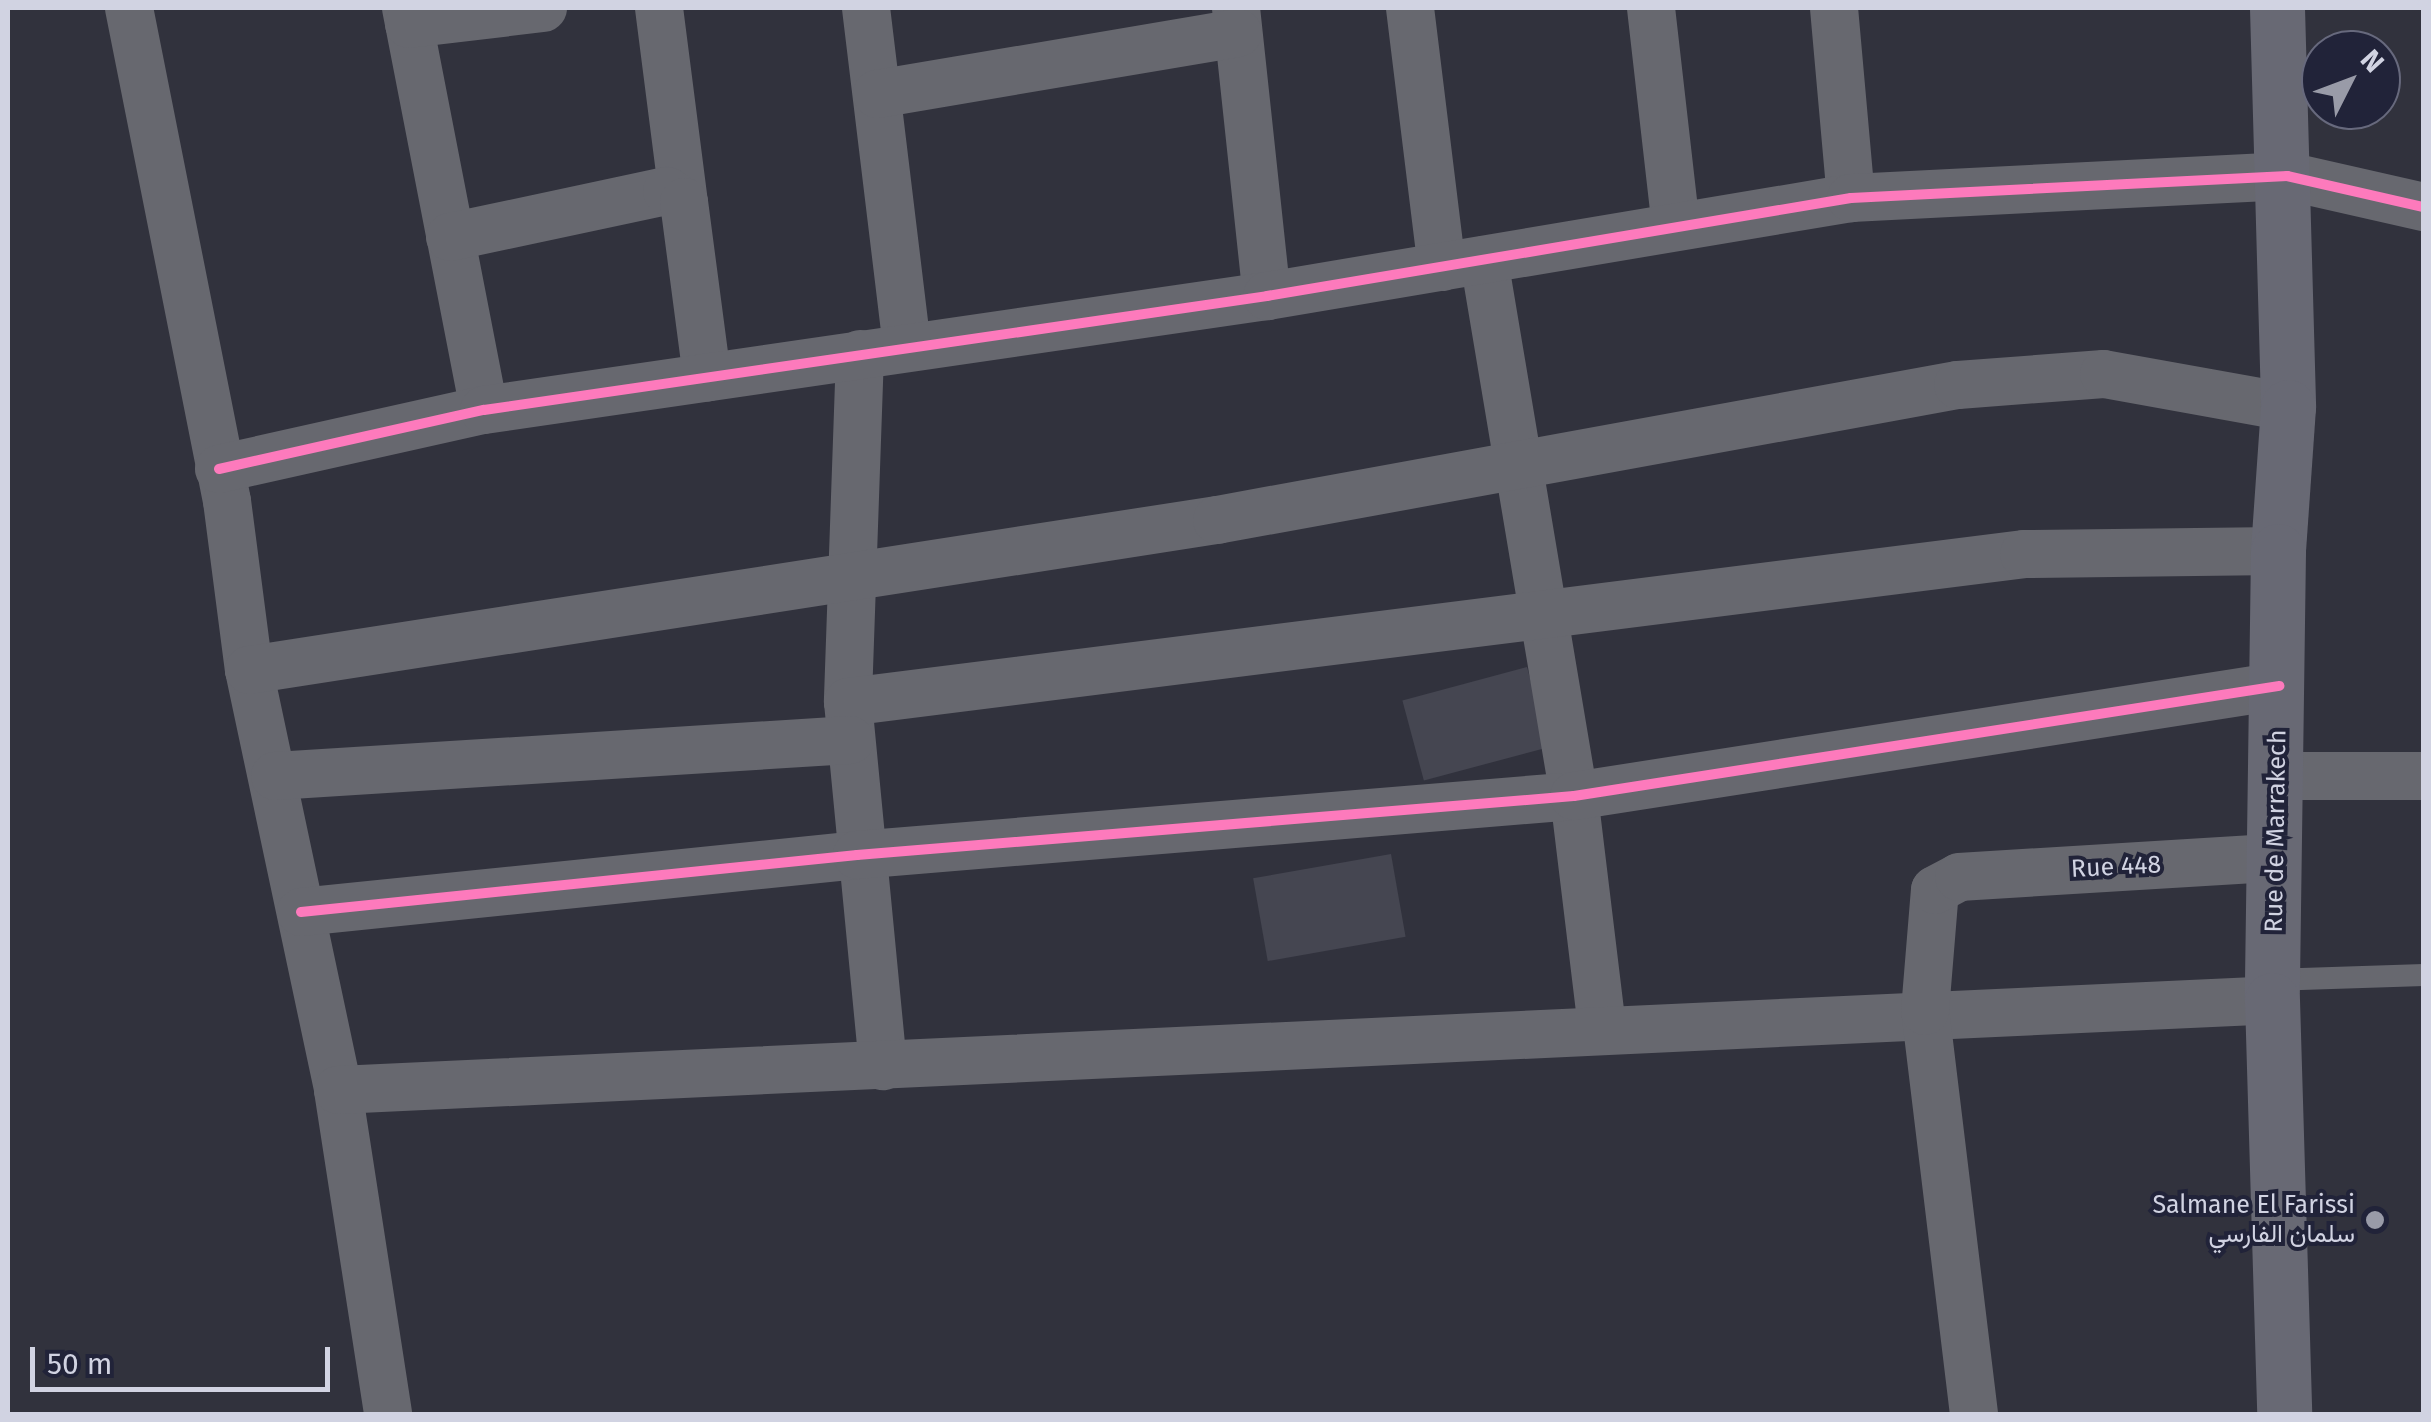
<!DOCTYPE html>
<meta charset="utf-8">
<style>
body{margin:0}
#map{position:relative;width:2431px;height:1422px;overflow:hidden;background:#31323d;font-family:"Fira Sans",Vazirmatn,sans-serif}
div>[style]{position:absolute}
.building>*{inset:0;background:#454651;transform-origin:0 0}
.lane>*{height:22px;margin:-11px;padding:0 11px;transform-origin:11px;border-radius:11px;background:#67686f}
.street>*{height:48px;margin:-24px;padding:0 24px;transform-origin:24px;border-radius:24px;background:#67686f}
.secondary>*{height:55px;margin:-27.5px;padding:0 27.5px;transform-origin:27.5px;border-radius:27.5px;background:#686974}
.cycleway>*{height:10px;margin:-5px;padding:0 5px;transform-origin:5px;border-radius:5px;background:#fd7abc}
.dots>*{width:28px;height:28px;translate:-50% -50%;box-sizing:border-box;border:5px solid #212339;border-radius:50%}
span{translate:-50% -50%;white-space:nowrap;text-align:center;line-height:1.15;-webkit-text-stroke:8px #212339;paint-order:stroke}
.street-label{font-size:25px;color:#d1d3e2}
.poi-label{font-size:25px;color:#d1d3e2}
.right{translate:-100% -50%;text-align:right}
.frame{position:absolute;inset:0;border:10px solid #d1d3e2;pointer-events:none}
.north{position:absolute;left:2301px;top:30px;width:100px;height:100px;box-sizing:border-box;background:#212339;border:2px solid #67697d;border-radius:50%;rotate:48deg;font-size:28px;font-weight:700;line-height:40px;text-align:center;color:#d1d3e2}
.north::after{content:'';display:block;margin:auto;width:35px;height:45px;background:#999ba8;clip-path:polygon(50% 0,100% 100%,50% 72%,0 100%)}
.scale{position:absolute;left:30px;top:1347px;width:300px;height:45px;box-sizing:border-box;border:5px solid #d1d3e2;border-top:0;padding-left:12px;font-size:30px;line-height:35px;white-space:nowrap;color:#d1d3e2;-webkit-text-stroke:8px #212339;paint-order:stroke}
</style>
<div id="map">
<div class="building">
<i style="left:1527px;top:667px;width:83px;height:129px;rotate:75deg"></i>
<i style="left:1391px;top:854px;width:84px;height:140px;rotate:80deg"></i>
</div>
<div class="lane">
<i style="left:2273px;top:980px;width:151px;rotate:-1.9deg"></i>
</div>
<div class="street">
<i style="left:129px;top:8px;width:503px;rotate:78.76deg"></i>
<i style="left:227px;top:501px;width:170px;rotate:82.6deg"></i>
<i style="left:249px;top:670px;width:429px;rotate:78deg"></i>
<i style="left:338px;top:1090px;width:328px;rotate:81.2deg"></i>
<i style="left:406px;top:8px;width:409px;rotate:79deg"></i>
<i style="left:659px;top:8px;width:196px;rotate:82.7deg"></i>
<i style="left:866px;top:8px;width:342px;rotate:83.1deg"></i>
<i style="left:1236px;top:8px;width:290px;rotate:83.9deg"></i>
<i style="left:1410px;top:8px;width:261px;rotate:83deg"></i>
<i style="left:1651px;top:8px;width:220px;rotate:83.5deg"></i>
<i style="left:1834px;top:8px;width:191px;rotate:84.9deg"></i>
<i style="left:409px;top:24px;width:135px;rotate:-6.8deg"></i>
<i style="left:877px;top:94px;width:366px;rotate:-9.6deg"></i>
<i style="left:450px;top:237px;width:222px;rotate:-12deg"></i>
<i style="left:667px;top:191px;width:20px;rotate:33deg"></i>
<i style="left:684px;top:202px;width:177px;rotate:82.5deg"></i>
<i style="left:1484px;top:260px;width:544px;rotate:80.47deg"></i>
<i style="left:1574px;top:796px;width:234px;rotate:83.1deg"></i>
<i style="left:860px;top:354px;width:348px;rotate:92deg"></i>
<i style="left:848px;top:702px;width:366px;rotate:84.5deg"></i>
<i style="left:219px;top:469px;width:271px;rotate:-12.6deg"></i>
<i style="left:484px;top:410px;width:791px;rotate:-8.28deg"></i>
<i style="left:1267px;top:296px;width:592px;rotate:-9.53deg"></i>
<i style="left:1851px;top:198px;width:437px;rotate:-2.9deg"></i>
<i style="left:2287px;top:176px;width:140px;rotate:12.8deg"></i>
<i style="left:249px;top:670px;width:980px;rotate:-8.81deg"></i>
<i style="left:1217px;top:520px;width:753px;rotate:-10.33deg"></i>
<i style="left:1958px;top:385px;width:146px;rotate:-4.3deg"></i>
<i style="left:2104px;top:374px;width:187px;rotate:10.2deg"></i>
<i style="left:848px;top:702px;width:1185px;rotate:-7.17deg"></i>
<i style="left:2024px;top:554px;width:254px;rotate:-0.7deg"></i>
<i style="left:275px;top:776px;width:576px;rotate:-3.58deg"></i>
<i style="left:2278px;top:776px;width:146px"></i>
<i style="left:301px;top:912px;width:559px;rotate:-5.85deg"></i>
<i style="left:857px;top:855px;width:719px;rotate:-4.7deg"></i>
<i style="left:1574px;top:796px;width:714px;rotate:-8.87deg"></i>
<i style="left:338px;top:1090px;width:1936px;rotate:-2.66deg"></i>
<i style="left:1974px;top:1414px;width:406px;rotate:-96.9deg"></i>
<i style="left:1925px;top:1011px;width:121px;rotate:-85.3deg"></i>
<i style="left:1935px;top:890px;width:27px;rotate:-28deg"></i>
<i style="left:1959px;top:877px;width:316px;rotate:-3.5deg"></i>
</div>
<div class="secondary">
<i style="left:2277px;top:8px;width:399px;rotate:88.4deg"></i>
<i style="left:2288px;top:407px;width:144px;rotate:94deg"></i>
<i style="left:2278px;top:551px;width:449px;rotate:90.8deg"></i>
<i style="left:2272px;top:1000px;width:414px;rotate:88.3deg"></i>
</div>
<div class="cycleway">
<i style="left:219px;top:469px;width:271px;rotate:-12.6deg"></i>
<i style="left:484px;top:410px;width:791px;rotate:-8.28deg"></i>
<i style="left:1267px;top:296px;width:592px;rotate:-9.53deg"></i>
<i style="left:1851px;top:198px;width:437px;rotate:-2.9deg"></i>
<i style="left:2287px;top:176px;width:140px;rotate:12.8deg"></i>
<i style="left:301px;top:912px;width:559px;rotate:-5.85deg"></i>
<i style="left:857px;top:855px;width:719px;rotate:-4.7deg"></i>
<i style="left:1574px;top:796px;width:714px;rotate:-8.87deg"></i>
</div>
<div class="dots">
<i style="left:2375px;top:1220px;background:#999ba8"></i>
</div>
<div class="street-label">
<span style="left:2276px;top:831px;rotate:-89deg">Rue de Marrakech</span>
<span style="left:2116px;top:867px;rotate:-3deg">Rue 448</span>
</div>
<div class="poi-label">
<span class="right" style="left:2355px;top:1220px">Salmane El Farissi<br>سلمان الفارسي</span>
</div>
<div class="frame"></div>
<div class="north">N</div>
<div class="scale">50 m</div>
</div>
